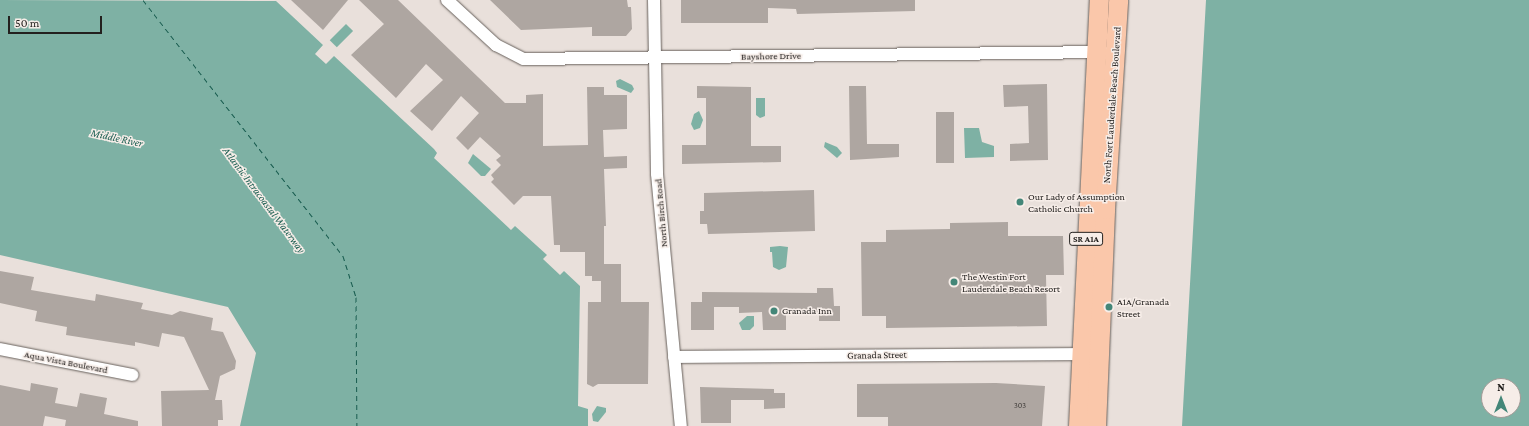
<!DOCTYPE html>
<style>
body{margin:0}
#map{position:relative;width:1529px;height:426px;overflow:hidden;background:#e9e0db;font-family:"Crimson Pro",serif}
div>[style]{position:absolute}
.water>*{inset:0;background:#7eb1a4;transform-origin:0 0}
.ferry>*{height:1px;margin-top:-0.5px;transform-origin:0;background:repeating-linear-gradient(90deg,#185c4f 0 5px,transparent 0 9px)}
.building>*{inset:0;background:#aea6a1;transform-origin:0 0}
.roads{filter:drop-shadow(0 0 1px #68615c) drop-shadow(0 0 1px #68615c)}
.minor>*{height:12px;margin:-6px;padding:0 6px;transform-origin:6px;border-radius:6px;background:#fff}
.primary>*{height:19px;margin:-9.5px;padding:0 9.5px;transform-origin:9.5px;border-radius:9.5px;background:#fac7aa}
.dots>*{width:11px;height:11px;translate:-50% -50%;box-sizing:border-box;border:2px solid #f6ede8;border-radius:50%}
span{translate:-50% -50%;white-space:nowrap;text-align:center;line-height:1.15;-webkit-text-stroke:3px #f6ede8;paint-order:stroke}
.number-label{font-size:8px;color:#46423f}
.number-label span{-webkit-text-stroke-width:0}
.shield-label span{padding:1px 3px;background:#f6ede8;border:1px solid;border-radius:3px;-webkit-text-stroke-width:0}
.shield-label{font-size:9px;color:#23201e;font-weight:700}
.street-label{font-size:10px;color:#23201e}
.poi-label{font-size:10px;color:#23201e}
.left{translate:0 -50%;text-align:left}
.water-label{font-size:11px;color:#185c4f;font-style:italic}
.north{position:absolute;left:1481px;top:378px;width:40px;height:40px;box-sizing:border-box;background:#f6ede8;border:1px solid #a29b97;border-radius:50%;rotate:0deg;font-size:11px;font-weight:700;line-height:16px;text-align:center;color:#23201e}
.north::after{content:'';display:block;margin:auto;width:14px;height:18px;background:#438678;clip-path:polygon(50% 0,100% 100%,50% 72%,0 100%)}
.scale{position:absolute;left:8px;top:16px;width:94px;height:18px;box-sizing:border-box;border:2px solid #23201e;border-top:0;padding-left:5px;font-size:12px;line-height:14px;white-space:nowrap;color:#23201e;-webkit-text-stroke:3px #f6ede8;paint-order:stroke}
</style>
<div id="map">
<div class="water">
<i style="clip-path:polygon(0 0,276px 1px,323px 45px,315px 54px,326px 64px,334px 56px,434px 149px,437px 153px,434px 158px,511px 230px,515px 226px,547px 255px,543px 259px,560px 275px,564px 271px,580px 286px,578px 406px,588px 409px,588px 426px,240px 426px,256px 353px,228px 307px,0 255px)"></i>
<i style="clip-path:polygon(evenodd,1206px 0,1529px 0,1529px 426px,1182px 426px,1206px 0,1489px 386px,1513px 386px,1513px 410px,1489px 410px,1489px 386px)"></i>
<i style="left:346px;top:24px;width:10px;height:23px;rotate:45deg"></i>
<i style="clip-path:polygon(620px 79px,632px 85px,634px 89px,631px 93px,617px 87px,616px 81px)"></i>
<i style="clip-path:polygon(756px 98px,765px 98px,765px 116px,760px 118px,756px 115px)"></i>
<i style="clip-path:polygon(699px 111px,703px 120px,700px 128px,694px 130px,691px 124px,694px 114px)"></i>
<i style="clip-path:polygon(964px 128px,979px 128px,982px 142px,994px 146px,994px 157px,965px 158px)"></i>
<i style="clip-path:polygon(825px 142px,837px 147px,842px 153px,837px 158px,824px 147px)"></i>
<i style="clip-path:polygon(473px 154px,491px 169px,485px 176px,481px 176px,468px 163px)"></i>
<i style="clip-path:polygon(780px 246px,788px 247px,786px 267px,779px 270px,773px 267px,772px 252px,770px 252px,770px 247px)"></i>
<i style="clip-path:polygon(747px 316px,754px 316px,754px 326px,750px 330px,742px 330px,739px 323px)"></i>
<i style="clip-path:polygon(597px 406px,606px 408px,606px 412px,598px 422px,593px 421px,592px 414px)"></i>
</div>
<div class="ferry">
<i style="left:143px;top:0;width:325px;rotate:52deg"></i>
<i style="left:343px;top:256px;width:43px;rotate:72.4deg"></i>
<i style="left:356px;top:297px;width:129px;rotate:89.6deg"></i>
</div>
<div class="building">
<i style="clip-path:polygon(291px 0,348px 0,323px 30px)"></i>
<i style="clip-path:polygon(359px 0,398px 0,505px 103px,526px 103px,526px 95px,543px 94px,543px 146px,588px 145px,587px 87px,604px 87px,604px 95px,627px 95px,627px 129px,603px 130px,604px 157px,627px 156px,627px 168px,604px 169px,606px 226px,604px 226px,604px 264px,621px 264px,621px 302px,649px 302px,648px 384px,598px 384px,593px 387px,587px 384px,588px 302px,601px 302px,601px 281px,592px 281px,592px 276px,585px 276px,585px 252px,560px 252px,560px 245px,554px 245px,551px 196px,523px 196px,514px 205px,491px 182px,494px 179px,491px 175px,501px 165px,496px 160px,501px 156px,480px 137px,468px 150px,456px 138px,479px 113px,461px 96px,432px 131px,410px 111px,443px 80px,426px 64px,396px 98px,351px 55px,384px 24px)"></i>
<i style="clip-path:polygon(490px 0,627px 0,628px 7px,631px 7px,632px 29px,626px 36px,592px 36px,592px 27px,521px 30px)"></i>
<i style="clip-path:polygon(681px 0,915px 0,915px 11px,797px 14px,796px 9px,768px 8px,768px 23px,681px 23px)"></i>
<i style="clip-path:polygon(1047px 84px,1048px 160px,1010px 161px,1010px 144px,1029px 143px,1028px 106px,1004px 107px,1003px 85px)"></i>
<i style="clip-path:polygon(697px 86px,751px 87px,751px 146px,781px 146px,781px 162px,682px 164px,682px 145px,706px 145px,706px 98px,697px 98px)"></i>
<i style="clip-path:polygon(849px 86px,866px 86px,867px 144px,899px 144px,899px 157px,850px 160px)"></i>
<i style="left:936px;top:112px;width:18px;height:51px"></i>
<i style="clip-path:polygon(814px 190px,815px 231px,708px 234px,707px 224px,700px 224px,700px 211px,704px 211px,704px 193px)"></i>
<i style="clip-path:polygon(1008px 222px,1008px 236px,1063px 236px,1064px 275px,1046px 275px,1047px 326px,886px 328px,886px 316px,862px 316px,861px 242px,886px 242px,886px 230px,950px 229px,950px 223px)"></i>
<i style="clip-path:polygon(0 271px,34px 277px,31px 290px,95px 301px,96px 294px,143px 303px,141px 309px,172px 315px,180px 311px,213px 318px,211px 330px,223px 332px,236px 361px,235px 369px,220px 376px,215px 400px,222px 400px,223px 420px,218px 420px,218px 426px,162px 426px,161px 391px,209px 390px,184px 337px,162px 333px,159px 347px,135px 342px,135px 346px,66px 335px,67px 327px,35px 321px,37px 311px,0 303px)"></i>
<i style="clip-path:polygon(817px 288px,833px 288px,834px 306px,840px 306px,840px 321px,819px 321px,819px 314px,786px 314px,786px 330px,763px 330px,762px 312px,739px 313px,739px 307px,714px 307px,714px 330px,691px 330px,691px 302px,702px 302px,702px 292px,817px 293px)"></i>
<i style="clip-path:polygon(31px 383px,58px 388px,55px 403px,77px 407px,80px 393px,107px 398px,104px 414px,138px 421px,138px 426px,65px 426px,66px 420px,45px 416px,43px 426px,0 426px,0 385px,30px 391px)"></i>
<i style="clip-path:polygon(996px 383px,1045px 386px,1042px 426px,888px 426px,888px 417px,857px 417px,857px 384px)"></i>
<i style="clip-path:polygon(700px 387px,774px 389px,774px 393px,785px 393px,785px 408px,764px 409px,764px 400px,731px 400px,731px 423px,701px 423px)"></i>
</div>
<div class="roads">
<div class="minor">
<i style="left:447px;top:0;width:67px;rotate:42.6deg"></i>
<i style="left:496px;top:45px;width:31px;rotate:27deg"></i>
<i style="left:524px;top:59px;width:579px;rotate:-0.69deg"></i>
<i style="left:654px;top:0;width:174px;rotate:89deg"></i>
<i style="left:657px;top:174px;width:253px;rotate:84.6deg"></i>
<i style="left:0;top:349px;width:135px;rotate:11.1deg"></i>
<i style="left:674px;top:357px;width:406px;rotate:-0.4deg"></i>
</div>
<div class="primary">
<i style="left:1078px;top:426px;width:427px;rotate:-87.2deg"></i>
<i style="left:1096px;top:426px;width:217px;rotate:-87.6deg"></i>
<i style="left:1105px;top:209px;width:209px;rotate:-86.4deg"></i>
</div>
</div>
<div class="dots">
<i style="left:1020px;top:202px;background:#438678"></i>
<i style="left:954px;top:282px;background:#438678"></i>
<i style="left:1109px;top:307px;background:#438678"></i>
<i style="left:774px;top:311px;background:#438678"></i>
</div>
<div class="number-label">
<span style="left:1020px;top:406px">303</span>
</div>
<div class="shield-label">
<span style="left:1086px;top:239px">SR A1A</span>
</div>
<div class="street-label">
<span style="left:771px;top:56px;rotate:-1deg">Bayshore Drive</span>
<span style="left:1112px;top:105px;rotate:-86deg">North Fort Lauderdale Beach Boulevard</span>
<span style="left:661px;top:213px;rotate:-95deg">North Birch Road</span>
<span style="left:877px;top:355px;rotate:-1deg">Granada Street</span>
<span style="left:66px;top:362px;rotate:11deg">Aqua Vista Boulevard</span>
</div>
<div class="poi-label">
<span class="left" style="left:1028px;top:202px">Our Lady of Assumption<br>Catholic Church</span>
<span class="left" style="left:962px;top:282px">The Westin Fort<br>Lauderdale Beach Resort</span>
<span class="left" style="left:1117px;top:307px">A1A/Granada<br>Street</span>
<span class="left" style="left:782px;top:311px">Granada Inn</span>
</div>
<div class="water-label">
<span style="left:117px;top:138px;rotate:12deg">Middle River</span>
<span style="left:264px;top:200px;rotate:53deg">Atlantic Intracoastal Waterway</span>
</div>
<div class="north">N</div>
<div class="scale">50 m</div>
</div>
